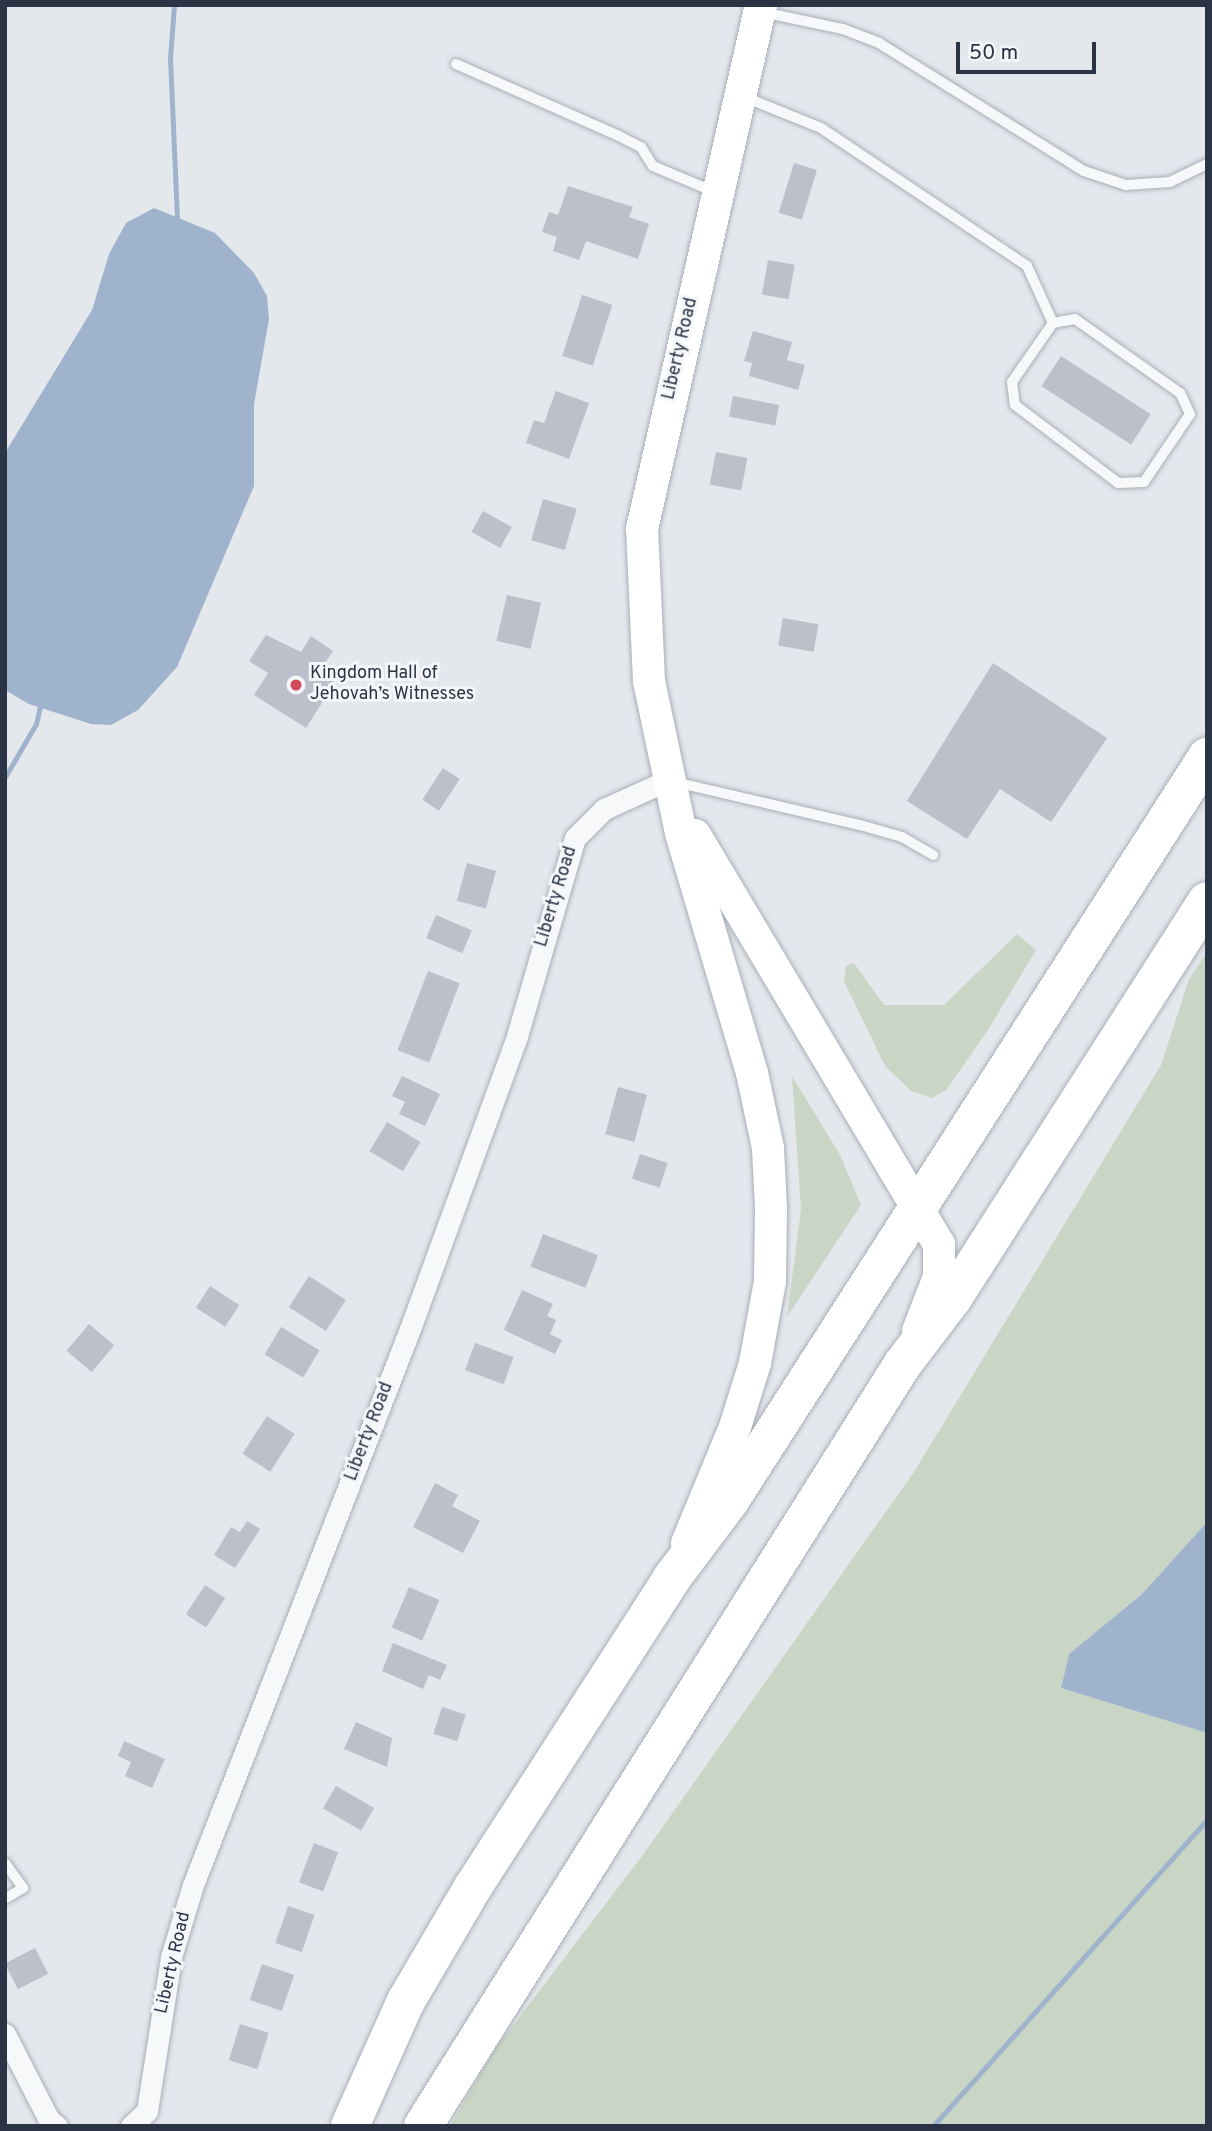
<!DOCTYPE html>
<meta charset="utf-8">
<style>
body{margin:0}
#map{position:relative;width:1212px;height:2131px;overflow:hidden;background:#e4e7ec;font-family:Overpass,sans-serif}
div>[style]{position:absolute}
.green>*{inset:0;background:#c9d6c5}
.water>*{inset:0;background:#9fb4cc}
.stream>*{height:5px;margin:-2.5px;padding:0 2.5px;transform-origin:2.5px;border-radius:2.5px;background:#9fb4cc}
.building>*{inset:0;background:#bbc0ca;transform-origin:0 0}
.roads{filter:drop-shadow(0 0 2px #a9aeb7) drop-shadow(0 0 2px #a9aeb7)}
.lane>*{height:10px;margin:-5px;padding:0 5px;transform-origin:5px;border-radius:5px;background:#f7f8fa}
.street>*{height:21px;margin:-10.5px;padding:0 10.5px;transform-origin:10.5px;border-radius:10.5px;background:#f7f8fa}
.secondary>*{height:32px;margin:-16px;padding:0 16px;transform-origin:16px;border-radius:16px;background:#fff}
.highway>*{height:38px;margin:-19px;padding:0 19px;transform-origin:19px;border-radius:19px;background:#fff}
.dots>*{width:19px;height:19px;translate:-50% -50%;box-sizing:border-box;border:4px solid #f4f6f9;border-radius:50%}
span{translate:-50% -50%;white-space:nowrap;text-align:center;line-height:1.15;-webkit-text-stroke:6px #f4f6f9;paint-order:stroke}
.street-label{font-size:18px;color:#2b3445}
.poi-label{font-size:18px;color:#2b3445}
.left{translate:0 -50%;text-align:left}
.frame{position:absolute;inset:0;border:7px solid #2b3445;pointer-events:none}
.scale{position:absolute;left:956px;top:42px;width:140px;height:32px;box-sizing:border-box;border:4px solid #2b3445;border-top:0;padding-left:9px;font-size:21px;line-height:24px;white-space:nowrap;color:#2b3445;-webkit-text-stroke:5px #f4f6f9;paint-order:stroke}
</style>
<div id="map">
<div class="green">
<i style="clip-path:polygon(1017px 934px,1036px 950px,986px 1033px,946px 1090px,932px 1098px,911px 1091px,885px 1066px,844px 981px,846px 966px,854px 963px,884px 1005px,944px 1005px)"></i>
<i style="clip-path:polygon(1207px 952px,1207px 1522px,1142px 1594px,1069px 1654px,1061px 1688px,1207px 1733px,1207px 2126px,450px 2126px,495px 2049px,642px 1856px,914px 1472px,1161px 1065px,1189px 979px)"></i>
<i style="clip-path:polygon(792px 1076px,840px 1155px,861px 1205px,787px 1317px,801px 1209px)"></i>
</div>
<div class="water">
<i style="clip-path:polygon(154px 208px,215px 233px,254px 273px,267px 296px,269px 319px,254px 404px,254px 486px,177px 667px,138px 710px,111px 725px,91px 724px,29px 704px,5px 690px,5px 453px,92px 310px,109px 254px,126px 223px)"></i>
<i style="clip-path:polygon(1207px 1522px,1207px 1733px,1061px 1688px,1069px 1654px,1142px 1594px)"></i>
</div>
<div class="stream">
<i style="left:174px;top:5px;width:53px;rotate:94.3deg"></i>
<i style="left:170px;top:58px;width:162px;rotate:87.5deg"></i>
<i style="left:5px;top:777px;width:61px;rotate:-59.7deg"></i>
<i style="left:36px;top:724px;width:23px;rotate:-77deg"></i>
<i style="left:933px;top:2126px;width:411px;rotate:-48.2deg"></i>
</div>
<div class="building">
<i style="left:794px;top:163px;width:24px;height:52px;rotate:17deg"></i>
<i style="clip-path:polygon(568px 186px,633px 207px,629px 217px,649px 224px,638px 259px,586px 241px,579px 260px,553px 251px,557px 237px,542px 232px,549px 212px,558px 215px)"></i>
<i style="left:768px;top:260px;width:27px;height:35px;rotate:10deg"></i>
<i style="left:582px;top:295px;width:32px;height:64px;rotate:18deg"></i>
<i style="clip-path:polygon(753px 331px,792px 342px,787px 360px,805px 365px,798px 390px,749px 376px,752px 363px,744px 361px)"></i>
<i style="left:1061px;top:356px;width:107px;height:36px;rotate:33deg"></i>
<i style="clip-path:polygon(556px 391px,589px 403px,569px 459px,526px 443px,534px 420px,544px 423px)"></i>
<i style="left:733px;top:396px;width:47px;height:21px;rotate:11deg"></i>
<i style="left:716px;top:452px;width:32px;height:33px;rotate:11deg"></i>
<i style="left:543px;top:499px;width:35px;height:43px;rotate:16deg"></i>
<i style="left:483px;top:511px;width:33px;height:24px;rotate:29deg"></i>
<i style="left:507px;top:595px;width:35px;height:47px;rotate:13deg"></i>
<i style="left:783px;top:618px;width:36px;height:28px;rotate:10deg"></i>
<i style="clip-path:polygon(266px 635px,301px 652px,311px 636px,333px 651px,323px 666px,339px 676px,306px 728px,254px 695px,268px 673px,249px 661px)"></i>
<i style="clip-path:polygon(993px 663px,1107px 738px,1051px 822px,1000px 789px,967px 839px,907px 801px)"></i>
<i style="left:443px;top:768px;width:20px;height:38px;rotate:33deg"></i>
<i style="left:467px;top:863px;width:30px;height:39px;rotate:15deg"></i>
<i style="left:436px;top:915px;width:39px;height:25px;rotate:23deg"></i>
<i style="left:428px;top:971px;width:34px;height:85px;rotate:21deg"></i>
<i style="clip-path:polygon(402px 1076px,440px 1094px,425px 1126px,399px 1114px,405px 1102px,392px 1096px)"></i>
<i style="left:618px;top:1087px;width:30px;height:49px;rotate:15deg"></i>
<i style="left:387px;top:1122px;width:39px;height:34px;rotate:31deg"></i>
<i style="left:640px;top:1154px;width:29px;height:26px;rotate:18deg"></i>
<i style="left:543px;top:1234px;width:59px;height:35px;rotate:21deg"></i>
<i style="left:309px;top:1276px;width:44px;height:37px;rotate:33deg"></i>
<i style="left:210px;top:1286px;width:35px;height:26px;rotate:33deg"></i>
<i style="clip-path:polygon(522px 1290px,553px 1304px,547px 1316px,556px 1320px,550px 1334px,562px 1340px,555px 1354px,504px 1330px)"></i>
<i style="left:89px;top:1324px;width:33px;height:35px;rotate:40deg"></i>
<i style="left:281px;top:1327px;width:45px;height:32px;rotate:31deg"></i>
<i style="left:475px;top:1343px;width:41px;height:29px;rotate:20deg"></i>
<i style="left:267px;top:1416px;width:33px;height:45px;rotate:33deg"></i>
<i style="clip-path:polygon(435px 1483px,458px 1495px,452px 1506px,480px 1521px,463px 1553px,413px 1527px)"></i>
<i style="clip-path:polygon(247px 1521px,260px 1529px,235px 1568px,214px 1555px,231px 1527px,240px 1532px)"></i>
<i style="left:205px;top:1585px;width:24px;height:35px;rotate:33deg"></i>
<i style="left:409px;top:1587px;width:33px;height:44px;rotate:23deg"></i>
<i style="clip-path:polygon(393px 1643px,447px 1665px,440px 1680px,429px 1675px,423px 1689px,382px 1671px)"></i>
<i style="left:442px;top:1707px;width:25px;height:28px;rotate:18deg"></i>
<i style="clip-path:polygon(356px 1722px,392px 1738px,387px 1767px,344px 1749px)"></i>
<i style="clip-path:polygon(124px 1741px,165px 1759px,152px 1788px,125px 1776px,131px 1762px,118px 1756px)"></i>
<i style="left:336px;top:1786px;width:44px;height:26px;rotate:30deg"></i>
<i style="left:314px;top:1843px;width:26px;height:42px;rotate:21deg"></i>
<i style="left:288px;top:1906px;width:28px;height:39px;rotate:19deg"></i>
<i style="left:35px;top:1948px;width:29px;height:34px;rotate:63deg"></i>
<i style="left:262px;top:1964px;width:34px;height:38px;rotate:19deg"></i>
<i style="left:240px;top:2024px;width:30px;height:38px;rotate:17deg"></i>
</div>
<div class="roads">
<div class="lane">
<i style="left:762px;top:12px;width:83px;rotate:11.9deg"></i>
<i style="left:843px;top:29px;width:39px;rotate:21deg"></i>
<i style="left:879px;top:43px;width:242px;rotate:32deg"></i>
<i style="left:1084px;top:171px;width:44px;rotate:18.4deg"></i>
<i style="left:1126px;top:185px;width:44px;rotate:-3.9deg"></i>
<i style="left:1170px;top:182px;width:41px;rotate:-25.9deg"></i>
<i style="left:456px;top:64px;width:178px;rotate:23.8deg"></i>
<i style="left:619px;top:136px;width:25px;rotate:27deg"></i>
<i style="left:641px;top:147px;width:22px;rotate:58deg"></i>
<i style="left:653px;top:166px;width:67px;rotate:22.8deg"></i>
<i style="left:742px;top:96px;width:85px;rotate:22.1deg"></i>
<i style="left:821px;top:128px;width:248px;rotate:33.8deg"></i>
<i style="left:1027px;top:266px;width:63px;rotate:65.5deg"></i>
<i style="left:1053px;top:323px;width:72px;rotate:124.8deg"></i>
<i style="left:1012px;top:382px;width:23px;rotate:83deg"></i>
<i style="left:1015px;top:405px;width:129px;rotate:37.1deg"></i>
<i style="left:1118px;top:483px;width:26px;rotate:-2deg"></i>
<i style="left:1144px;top:482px;width:82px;rotate:-55.9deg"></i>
<i style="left:1190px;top:414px;width:23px;rotate:-115deg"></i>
<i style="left:1180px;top:393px;width:128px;rotate:-144.8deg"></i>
<i style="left:1075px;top:319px;width:22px;rotate:170deg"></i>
<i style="left:675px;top:782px;width:190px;rotate:13.1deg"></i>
<i style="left:860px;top:825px;width:44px;rotate:15.9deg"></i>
<i style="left:902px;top:837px;width:36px;rotate:30deg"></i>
<i style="left:5px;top:1863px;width:31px;rotate:54deg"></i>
<i style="left:23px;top:1888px;width:21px;rotate:149deg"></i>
</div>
<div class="street">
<i style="left:5px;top:2034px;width:97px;rotate:62.9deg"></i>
<i style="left:49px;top:2120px;width:10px;rotate:37deg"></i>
<i style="left:131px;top:2126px;width:22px;rotate:-43deg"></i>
<i style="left:147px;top:2111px;width:156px;rotate:-81.1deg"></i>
<i style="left:171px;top:1957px;width:75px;rotate:-73deg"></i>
<i style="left:193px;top:1885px;width:597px;rotate:-68.68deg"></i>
<i style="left:410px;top:1329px;width:312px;rotate:-69.9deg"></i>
<i style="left:517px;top:1036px;width:206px;rotate:-73.7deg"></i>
<i style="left:575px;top:838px;width:41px;rotate:-45deg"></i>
<i style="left:604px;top:809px;width:70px;rotate:-24.4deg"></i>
</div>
<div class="secondary">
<i style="left:695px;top:835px;width:476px;rotate:59.2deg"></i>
<i style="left:939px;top:1244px;width:33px;rotate:90deg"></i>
<i style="left:939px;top:1277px;width:58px;rotate:111.3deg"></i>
<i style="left:687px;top:1543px;width:126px;rotate:-67.5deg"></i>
<i style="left:735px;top:1427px;width:67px;rotate:-72.6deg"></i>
<i style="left:755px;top:1363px;width:83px;rotate:-79.6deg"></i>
<i style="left:770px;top:1281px;width:73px;rotate:-89.2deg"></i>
<i style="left:771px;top:1208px;width:60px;rotate:-92.9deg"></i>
<i style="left:768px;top:1148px;width:77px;rotate:-102deg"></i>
<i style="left:752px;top:1073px;width:250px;rotate:-106.5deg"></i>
<i style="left:681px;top:833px;width:155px;rotate:-101.9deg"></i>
<i style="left:649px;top:681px;width:152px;rotate:-92.6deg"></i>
<i style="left:642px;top:529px;width:537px;rotate:-77.21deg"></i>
</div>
<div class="highway">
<i style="left:350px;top:2126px;width:137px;rotate:-65.9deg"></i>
<i style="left:406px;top:2001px;width:132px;rotate:-59.6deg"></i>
<i style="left:473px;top:1887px;width:368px;rotate:-57.2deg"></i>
<i style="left:672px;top:1578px;width:99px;rotate:-53.2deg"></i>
<i style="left:731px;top:1499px;width:882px;rotate:-57.32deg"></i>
<i style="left:423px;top:2126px;width:899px;rotate:-57.81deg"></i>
<i style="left:902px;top:1365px;width:84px;rotate:-52.7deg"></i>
<i style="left:953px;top:1298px;width:471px;rotate:-57.4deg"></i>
</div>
</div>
<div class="dots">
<i style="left:296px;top:685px;background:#d1495b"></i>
</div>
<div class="street-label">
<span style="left:681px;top:349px;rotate:-77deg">Liberty Road</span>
<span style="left:557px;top:897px;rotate:-73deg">Liberty Road</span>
<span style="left:370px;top:1432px;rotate:-69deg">Liberty Road</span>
<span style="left:174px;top:1963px;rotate:-77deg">Liberty Road</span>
</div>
<div class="poi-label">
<span class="left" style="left:310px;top:685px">Kingdom Hall of<br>Jehovah’s Witnesses</span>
</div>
<div class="frame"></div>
<div class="scale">50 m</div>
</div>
